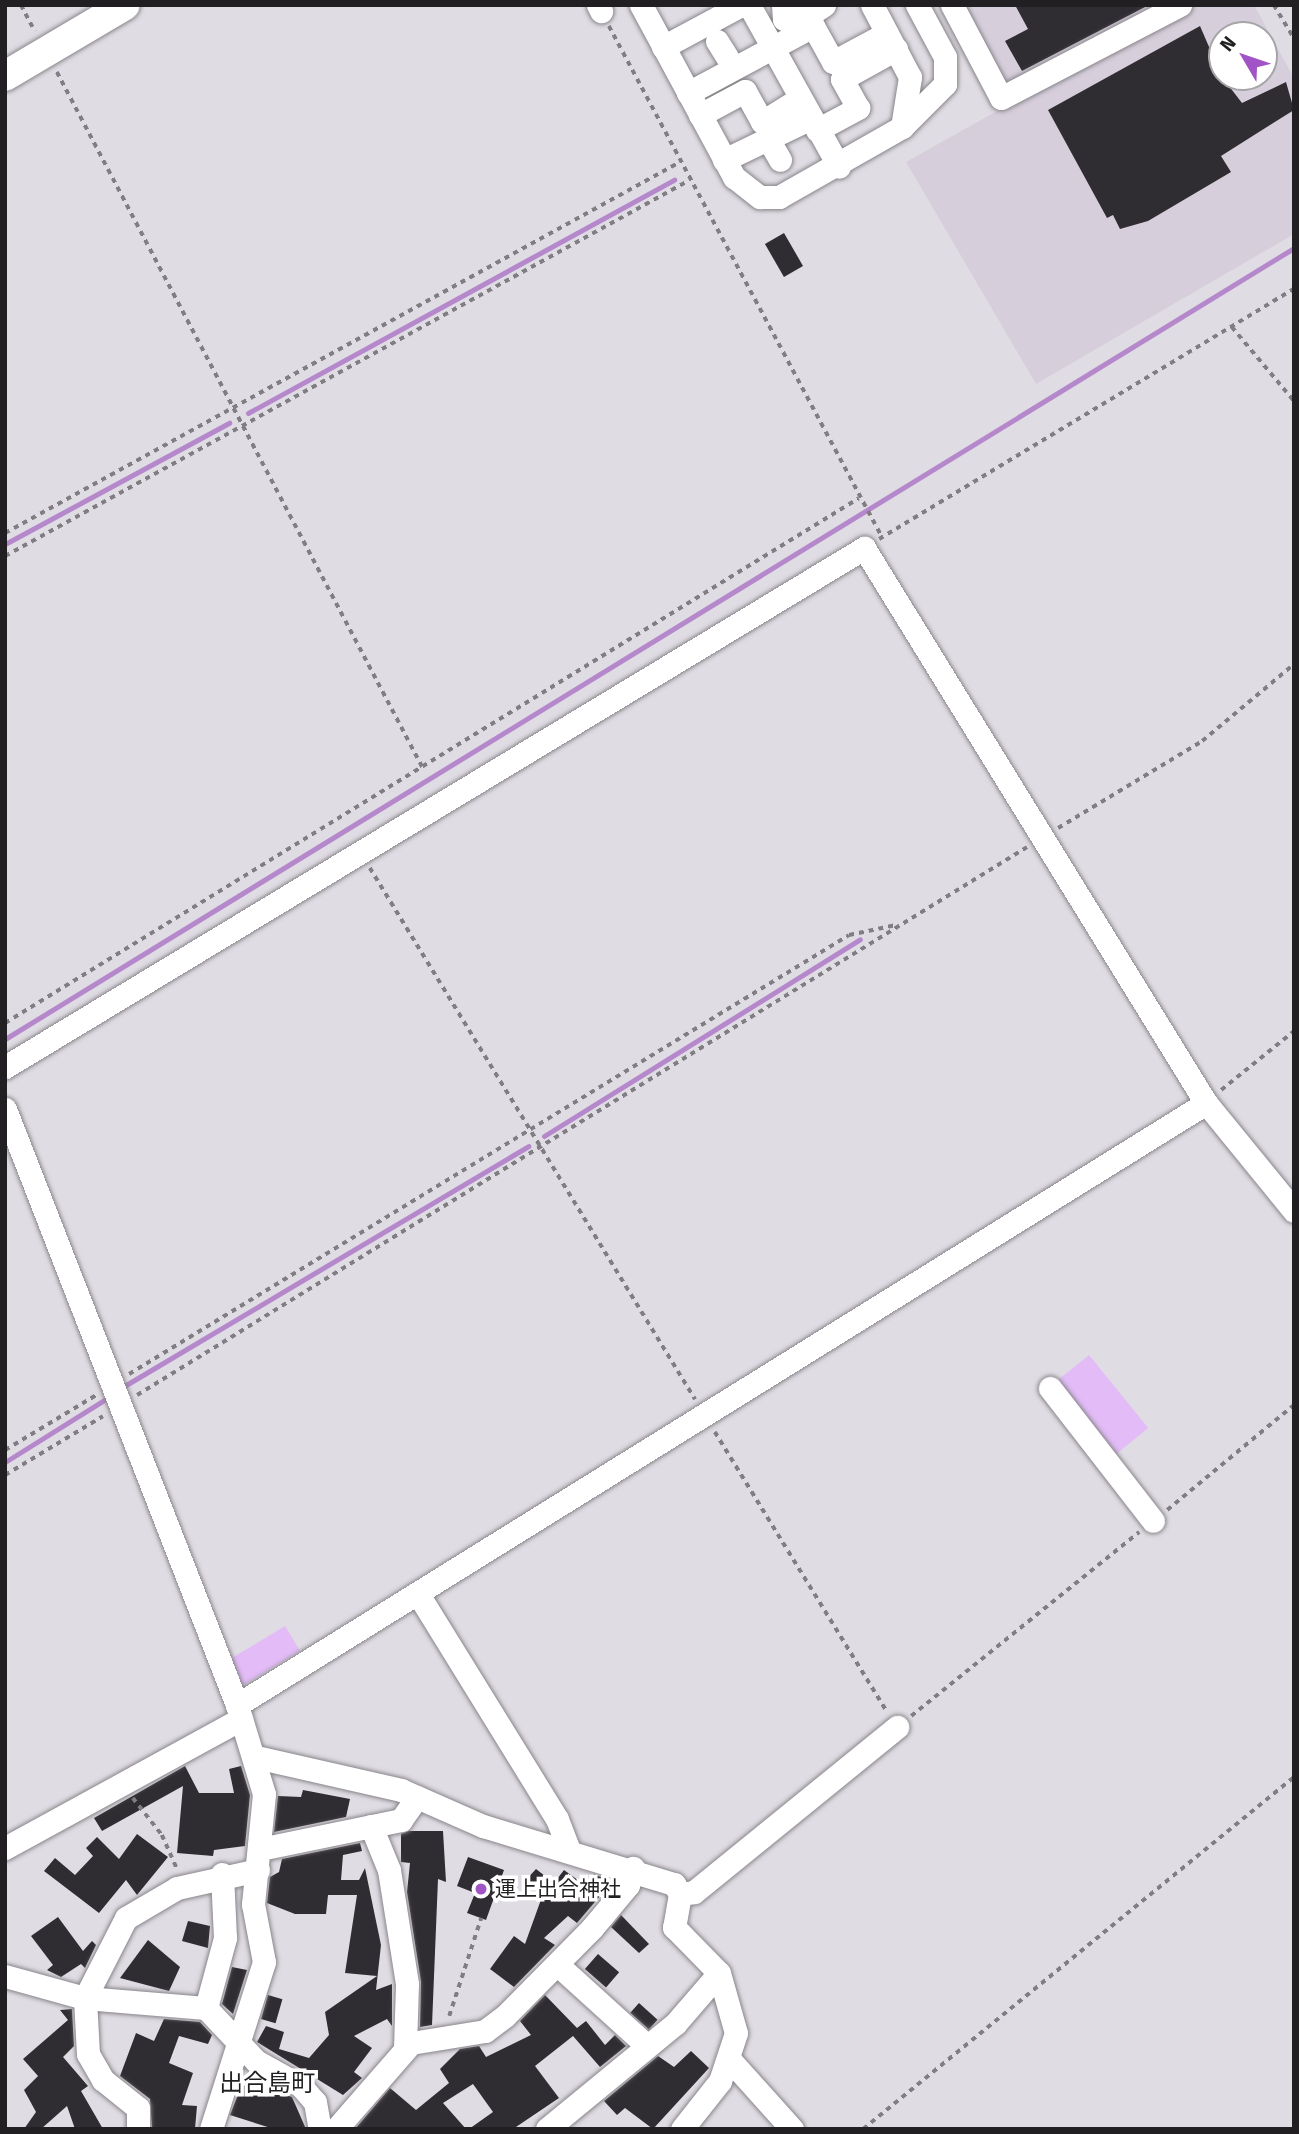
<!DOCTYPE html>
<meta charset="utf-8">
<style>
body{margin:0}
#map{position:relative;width:1299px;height:2134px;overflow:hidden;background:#e0dce3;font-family:"Fira Sans","Noto Sans JP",sans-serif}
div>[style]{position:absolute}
.built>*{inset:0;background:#d6cedb}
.green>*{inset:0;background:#e2bbf7;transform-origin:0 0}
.stream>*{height:5px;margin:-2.5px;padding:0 2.5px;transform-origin:2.5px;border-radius:2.5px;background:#b588cc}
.building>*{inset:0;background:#302d32;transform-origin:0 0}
.path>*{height:3.5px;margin-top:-1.75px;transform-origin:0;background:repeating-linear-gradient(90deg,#817e83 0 5px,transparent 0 10px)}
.roads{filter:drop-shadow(0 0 2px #88858b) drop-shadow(0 0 2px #88858b)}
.minor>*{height:23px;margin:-11.5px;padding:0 11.5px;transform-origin:11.5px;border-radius:11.5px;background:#fff}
.major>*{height:30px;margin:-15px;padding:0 15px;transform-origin:15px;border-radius:15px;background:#fff}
.dots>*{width:19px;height:19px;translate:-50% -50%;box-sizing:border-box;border:4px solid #fff;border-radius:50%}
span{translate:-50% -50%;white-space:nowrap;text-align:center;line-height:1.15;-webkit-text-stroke:7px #fff;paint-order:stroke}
.poi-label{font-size:21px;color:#211f22}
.left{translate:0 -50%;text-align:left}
.quarter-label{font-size:24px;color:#211f22}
.frame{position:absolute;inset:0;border:7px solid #211f22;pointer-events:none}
.north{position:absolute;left:1208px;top:21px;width:70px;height:70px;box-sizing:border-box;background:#fff;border:2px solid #a6a5a7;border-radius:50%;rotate:309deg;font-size:19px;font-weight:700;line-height:28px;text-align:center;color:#211f22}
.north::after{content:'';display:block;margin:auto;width:24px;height:32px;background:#a154c5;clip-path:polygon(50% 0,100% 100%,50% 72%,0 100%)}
</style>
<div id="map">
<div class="built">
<i style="clip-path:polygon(evenodd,954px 5px,1254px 5px,1294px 78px,1294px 234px,1036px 384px,906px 162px,1006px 106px,954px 5px,1222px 35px,1264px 35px,1264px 77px,1222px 77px,1222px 35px)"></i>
</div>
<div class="green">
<i style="left:1089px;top:1355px;width:94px;height:51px;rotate:51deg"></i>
<i style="left:285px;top:1626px;width:29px;height:68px;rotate:59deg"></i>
</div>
<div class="stream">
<i style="left:248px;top:413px;width:486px;rotate:-28.7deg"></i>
<i style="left:5px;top:544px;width:255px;rotate:-28.4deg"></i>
<i style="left:5px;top:1039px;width:1512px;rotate:-31.54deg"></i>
<i style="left:544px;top:1136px;width:372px;rotate:-31.9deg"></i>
<i style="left:126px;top:1385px;width:468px;rotate:-30.7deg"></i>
<i style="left:5px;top:1462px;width:119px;rotate:-32deg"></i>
</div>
<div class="building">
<i style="clip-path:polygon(1015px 5px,1149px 5px,1022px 71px,1005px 41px,1028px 29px)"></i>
<i style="clip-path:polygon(1200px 26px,1222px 77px,1242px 103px,1286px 82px,1294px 110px,1221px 156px,1231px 172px,1148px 221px,1120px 229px,1113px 215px,1107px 218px,1048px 110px)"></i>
<i style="left:784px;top:233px;width:38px;height:22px;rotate:60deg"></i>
<i style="clip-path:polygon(185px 1766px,199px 1793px,234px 1793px,229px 1769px,241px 1766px,250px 1795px,245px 1846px,214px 1850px,213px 1856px,177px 1853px,183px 1786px,102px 1831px,94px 1818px)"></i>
<i style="clip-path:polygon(303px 1790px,350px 1799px,346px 1817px,274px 1832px,278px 1796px,301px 1797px)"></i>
<i style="clip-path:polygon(409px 1831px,443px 1831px,446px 1882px,438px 1879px,432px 2025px,420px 2027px,421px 1982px,407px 1892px,410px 1863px,401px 1862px,401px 1834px)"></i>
<i style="clip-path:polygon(137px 1834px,168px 1857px,137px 1895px,126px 1880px,99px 1913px,44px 1871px,55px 1858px,75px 1875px,93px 1856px,86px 1848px,97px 1837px,119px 1859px)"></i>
<i style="clip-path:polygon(360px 1843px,362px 1851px,343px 1855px,341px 1880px,359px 1880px,365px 1868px,381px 1945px,376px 1990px,392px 1984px,392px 2026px,387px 2019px,354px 2036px,372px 2048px,354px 2072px,362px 2078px,343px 2095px,257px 2042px,266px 2026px,284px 2032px,279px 2049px,309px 2058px,329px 2035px,325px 2012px,377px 1976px,345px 1973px,357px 1895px,328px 1895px,326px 1914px,295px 1914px,267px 1903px,270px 1877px,279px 1872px,282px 1859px)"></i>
<i style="clip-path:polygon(468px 1857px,504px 1870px,486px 1920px,467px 1913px,475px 1893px,457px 1886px)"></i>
<i style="clip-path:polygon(536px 1869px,554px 1883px,564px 1870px,586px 1886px,594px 1874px,612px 1882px,577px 1923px,568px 1916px,544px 1938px,555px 1945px,514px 1987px,490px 1969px,514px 1936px,525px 1944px,543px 1894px,525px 1881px)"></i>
<i style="clip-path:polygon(621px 1915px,649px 1944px,639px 1953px,611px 1927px)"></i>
<i style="clip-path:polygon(58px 1917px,83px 1951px,92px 1941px,96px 1945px,85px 1968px,81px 1964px,61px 1977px,47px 1970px,53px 1965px,31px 1936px)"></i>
<i style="clip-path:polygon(188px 1921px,210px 1926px,208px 1948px,182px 1941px)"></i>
<i style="clip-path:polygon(148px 1940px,180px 1967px,169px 1991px,120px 1978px)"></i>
<i style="left:598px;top:1954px;width:28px;height:20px;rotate:41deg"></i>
<i style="clip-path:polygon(232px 1967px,247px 1970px,233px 2014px,222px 2004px)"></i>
<i style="left:268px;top:1995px;width:15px;height:25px;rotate:16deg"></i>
<i style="clip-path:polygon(545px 1995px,577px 2028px,586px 2021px,605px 2045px,615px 2035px,626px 2046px,600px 2067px,573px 2036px,535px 2066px,559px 2098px,513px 2129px,469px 2129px,493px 2112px,473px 2084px,443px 2103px,466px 2129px,355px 2129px,390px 2088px,416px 2110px,449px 2083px,440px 2069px,460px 2049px,479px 2046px,486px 2057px,531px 2035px,520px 2021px)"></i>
<i style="left:639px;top:2003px;width:25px;height:13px;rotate:42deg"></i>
<i style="clip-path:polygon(72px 2009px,74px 2046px,63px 2057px,88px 2086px,81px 2091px,103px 2129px,75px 2129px,67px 2106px,41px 2129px,24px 2129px,36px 2112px,24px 2090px,38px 2076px,23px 2059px,68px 2020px,60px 2010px)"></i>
<i style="clip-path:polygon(164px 2019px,200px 2022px,212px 2035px,208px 2044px,179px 2036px,169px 2063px,193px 2073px,182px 2105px,197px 2106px,195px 2129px,152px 2129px,150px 2099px,120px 2076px,136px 2033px,154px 2041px)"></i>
<i style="clip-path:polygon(691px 2051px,709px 2068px,653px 2129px,625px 2108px,617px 2115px,604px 2101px,658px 2056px,674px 2067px)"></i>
<i style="clip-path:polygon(244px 2079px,292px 2097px,306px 2129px,274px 2129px,230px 2115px)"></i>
</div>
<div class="path">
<i style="left:21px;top:5px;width:30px;rotate:62deg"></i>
<i style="left:1274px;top:5px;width:39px;rotate:59deg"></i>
<i style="left:609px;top:26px;width:577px;rotate:61.88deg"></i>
<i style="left:57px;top:72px;width:789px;rotate:62.27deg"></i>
<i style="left:1232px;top:327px;width:97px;rotate:50deg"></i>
<i style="left:5px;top:533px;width:768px;rotate:-28.8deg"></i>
<i style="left:879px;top:539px;width:484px;rotate:-31.1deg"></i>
<i style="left:5px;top:556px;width:779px;rotate:-28.77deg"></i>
<i style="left:1058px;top:828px;width:168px;rotate:-31.1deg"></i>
<i style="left:1202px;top:741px;width:120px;rotate:-39.9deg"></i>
<i style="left:370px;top:868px;width:623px;rotate:58.53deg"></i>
<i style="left:5px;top:1023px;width:1002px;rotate:-31.58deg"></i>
<i style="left:1221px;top:1090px;width:94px;rotate:-38.9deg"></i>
<i style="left:129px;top:1374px;width:843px;rotate:-31.37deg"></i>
<i style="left:849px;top:935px;width:48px;rotate:-12deg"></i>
<i style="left:137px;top:1395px;width:1045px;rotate:-31.62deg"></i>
<i style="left:715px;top:1432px;width:329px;rotate:58.4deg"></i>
<i style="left:5px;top:1450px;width:106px;rotate:-31.1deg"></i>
<i style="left:5px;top:1475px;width:114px;rotate:-31deg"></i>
<i style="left:1167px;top:1510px;width:165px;rotate:-39.6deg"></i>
<i style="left:911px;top:1716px;width:293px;rotate:-38.9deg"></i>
<i style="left:133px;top:1798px;width:47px;rotate:51.9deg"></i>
<i style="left:162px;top:1835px;width:36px;rotate:66deg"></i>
<i style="left:449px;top:2016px;width:103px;rotate:-71.9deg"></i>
<i style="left:863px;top:2129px;width:556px;rotate:-39.24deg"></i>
</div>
<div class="roads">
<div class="minor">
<i style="left:598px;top:5px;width:7px;rotate:63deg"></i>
<i style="left:641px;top:5px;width:196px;rotate:61.6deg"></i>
<i style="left:734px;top:177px;width:33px;rotate:38deg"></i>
<i style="left:760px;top:197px;width:19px"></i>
<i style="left:779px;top:197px;width:142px;rotate:-29.6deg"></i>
<i style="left:902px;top:127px;width:51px;rotate:-80.9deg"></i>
<i style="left:910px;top:77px;width:81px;rotate:-117.8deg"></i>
<i style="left:749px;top:5px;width:185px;rotate:60.9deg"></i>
<i style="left:783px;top:5px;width:14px;rotate:86deg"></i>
<i style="left:784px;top:19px;width:11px;rotate:22deg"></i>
<i style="left:794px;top:23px;width:11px;rotate:-34deg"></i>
<i style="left:803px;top:17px;width:12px;rotate:-90deg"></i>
<i style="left:803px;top:5px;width:13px;rotate:27deg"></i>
<i style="left:815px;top:11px;width:11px;rotate:-34deg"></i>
<i style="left:952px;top:5px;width:105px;rotate:62.2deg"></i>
<i style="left:1001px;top:98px;width:202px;rotate:-27.5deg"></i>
<i style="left:717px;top:41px;width:19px;rotate:58deg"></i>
<i style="left:663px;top:47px;width:89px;rotate:-28.3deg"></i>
<i style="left:688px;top:93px;width:142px;rotate:-28.2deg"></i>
<i style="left:813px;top:26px;width:41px;rotate:60.9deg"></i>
<i style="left:833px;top:62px;width:61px;rotate:-28.2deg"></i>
<i style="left:700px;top:115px;width:51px;rotate:-28.1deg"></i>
<i style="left:745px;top:91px;width:35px;rotate:61deg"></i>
<i style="left:762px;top:122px;width:44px;rotate:-31.9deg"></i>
<i style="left:902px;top:127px;width:61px;rotate:-45deg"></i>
<i style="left:945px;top:84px;width:27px;rotate:-90deg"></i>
<i style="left:945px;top:57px;width:59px;rotate:-118.3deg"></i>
<i style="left:817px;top:130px;width:47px;rotate:-28.2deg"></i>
<i style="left:858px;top:108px;width:33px;rotate:-119deg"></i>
<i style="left:842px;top:79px;width:62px;rotate:-29.1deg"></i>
<i style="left:768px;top:139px;width:24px;rotate:60deg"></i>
<i style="left:724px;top:160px;width:97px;rotate:-25.8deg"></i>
<i style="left:5px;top:1067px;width:1004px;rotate:-31.14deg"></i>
<i style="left:864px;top:548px;width:652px;rotate:58.36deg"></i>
<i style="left:1206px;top:1103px;width:139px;rotate:50.8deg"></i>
<i style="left:5px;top:1109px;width:640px;rotate:68.73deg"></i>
<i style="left:237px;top:1705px;width:93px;rotate:73.1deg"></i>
<i style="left:264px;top:1794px;width:111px;rotate:95.7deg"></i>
<i style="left:253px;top:1904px;width:59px;rotate:79.3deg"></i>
<i style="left:264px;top:1962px;width:175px;rotate:107.6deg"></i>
<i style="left:1050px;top:1388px;width:168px;rotate:52.2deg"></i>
<i style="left:418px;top:1594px;width:264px;rotate:58.3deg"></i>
<i style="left:557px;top:1819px;width:33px;rotate:69deg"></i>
<i style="left:237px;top:1705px;width:1141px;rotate:-31.85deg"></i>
<i style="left:256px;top:1757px;width:149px;rotate:12.8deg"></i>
<i style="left:401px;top:1790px;width:90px;rotate:23.7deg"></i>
<i style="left:483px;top:1826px;width:200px;rotate:16.9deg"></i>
<i style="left:674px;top:1884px;width:12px;rotate:59deg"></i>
<i style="left:680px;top:1894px;width:34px;rotate:100deg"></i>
<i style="left:674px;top:1927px;width:64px;rotate:45.6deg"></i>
<i style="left:719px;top:1973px;width:62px;rotate:74.2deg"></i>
<i style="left:736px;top:2033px;width:51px;rotate:108.4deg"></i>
<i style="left:720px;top:2081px;width:61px;rotate:128.4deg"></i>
<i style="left:371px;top:1826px;width:48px;rotate:67.8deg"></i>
<i style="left:389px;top:1870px;width:115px;rotate:81deg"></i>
<i style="left:407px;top:1984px;width:65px;rotate:91.8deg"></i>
<i style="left:5px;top:1848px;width:269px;rotate:-28.7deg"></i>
<i style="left:260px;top:1849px;width:144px;rotate:-11.6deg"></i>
<i style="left:401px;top:1820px;width:28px;rotate:-55deg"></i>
<i style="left:680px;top:1894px;width:14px;rotate:-8deg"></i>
<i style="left:694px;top:1892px;width:262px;rotate:-39.1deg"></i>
<i style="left:559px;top:1966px;width:115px;rotate:42.2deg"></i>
<i style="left:5px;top:1976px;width:83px;rotate:15.4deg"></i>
<i style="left:85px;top:1998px;width:121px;rotate:4.7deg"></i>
<i style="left:206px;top:2008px;width:73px;rotate:46.7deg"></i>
<i style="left:256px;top:2061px;width:51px;rotate:29.1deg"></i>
<i style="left:301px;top:2086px;width:21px;rotate:49deg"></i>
<i style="left:315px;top:2102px;width:27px;rotate:80deg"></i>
<i style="left:206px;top:2008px;width:73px;rotate:-74.8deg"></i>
<i style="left:225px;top:1938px;width:64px;rotate:-92.7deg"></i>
<i style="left:730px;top:2060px;width:93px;rotate:48.1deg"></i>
<i style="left:138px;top:2129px;width:21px;rotate:-90deg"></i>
<i style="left:138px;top:2108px;width:45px;rotate:-141.3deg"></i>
<i style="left:103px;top:2080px;width:30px;rotate:-120deg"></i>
<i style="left:88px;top:2054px;width:56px;rotate:-93.1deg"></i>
<i style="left:85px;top:1998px;width:90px;rotate:-62.9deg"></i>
<i style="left:126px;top:1918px;width:59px;rotate:-30.5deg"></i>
<i style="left:177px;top:1888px;width:83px;rotate:-12.5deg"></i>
<i style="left:336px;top:2129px;width:114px;rotate:-48.9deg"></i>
<i style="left:411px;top:2043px;width:75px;rotate:-9.2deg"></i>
<i style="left:485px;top:2031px;width:25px;rotate:-37deg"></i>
<i style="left:505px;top:2016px;width:124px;rotate:-45.3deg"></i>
<i style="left:592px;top:1928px;width:56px;rotate:-50.1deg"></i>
<i style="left:628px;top:1885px;width:18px;rotate:-74deg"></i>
<i style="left:547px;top:2129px;width:166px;rotate:-39.4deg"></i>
<i style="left:675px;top:2024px;width:67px;rotate:-49.2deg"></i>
</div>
<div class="major">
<i style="left:5px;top:76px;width:139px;rotate:-30.6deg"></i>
</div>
</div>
<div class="dots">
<i style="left:481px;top:1889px;background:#a154c5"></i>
</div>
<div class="poi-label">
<span class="left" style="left:495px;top:1889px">運上出合神社</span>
</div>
<div class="quarter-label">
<span style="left:267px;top:2084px">出合島町</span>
</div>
<div class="frame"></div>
<div class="north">N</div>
</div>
